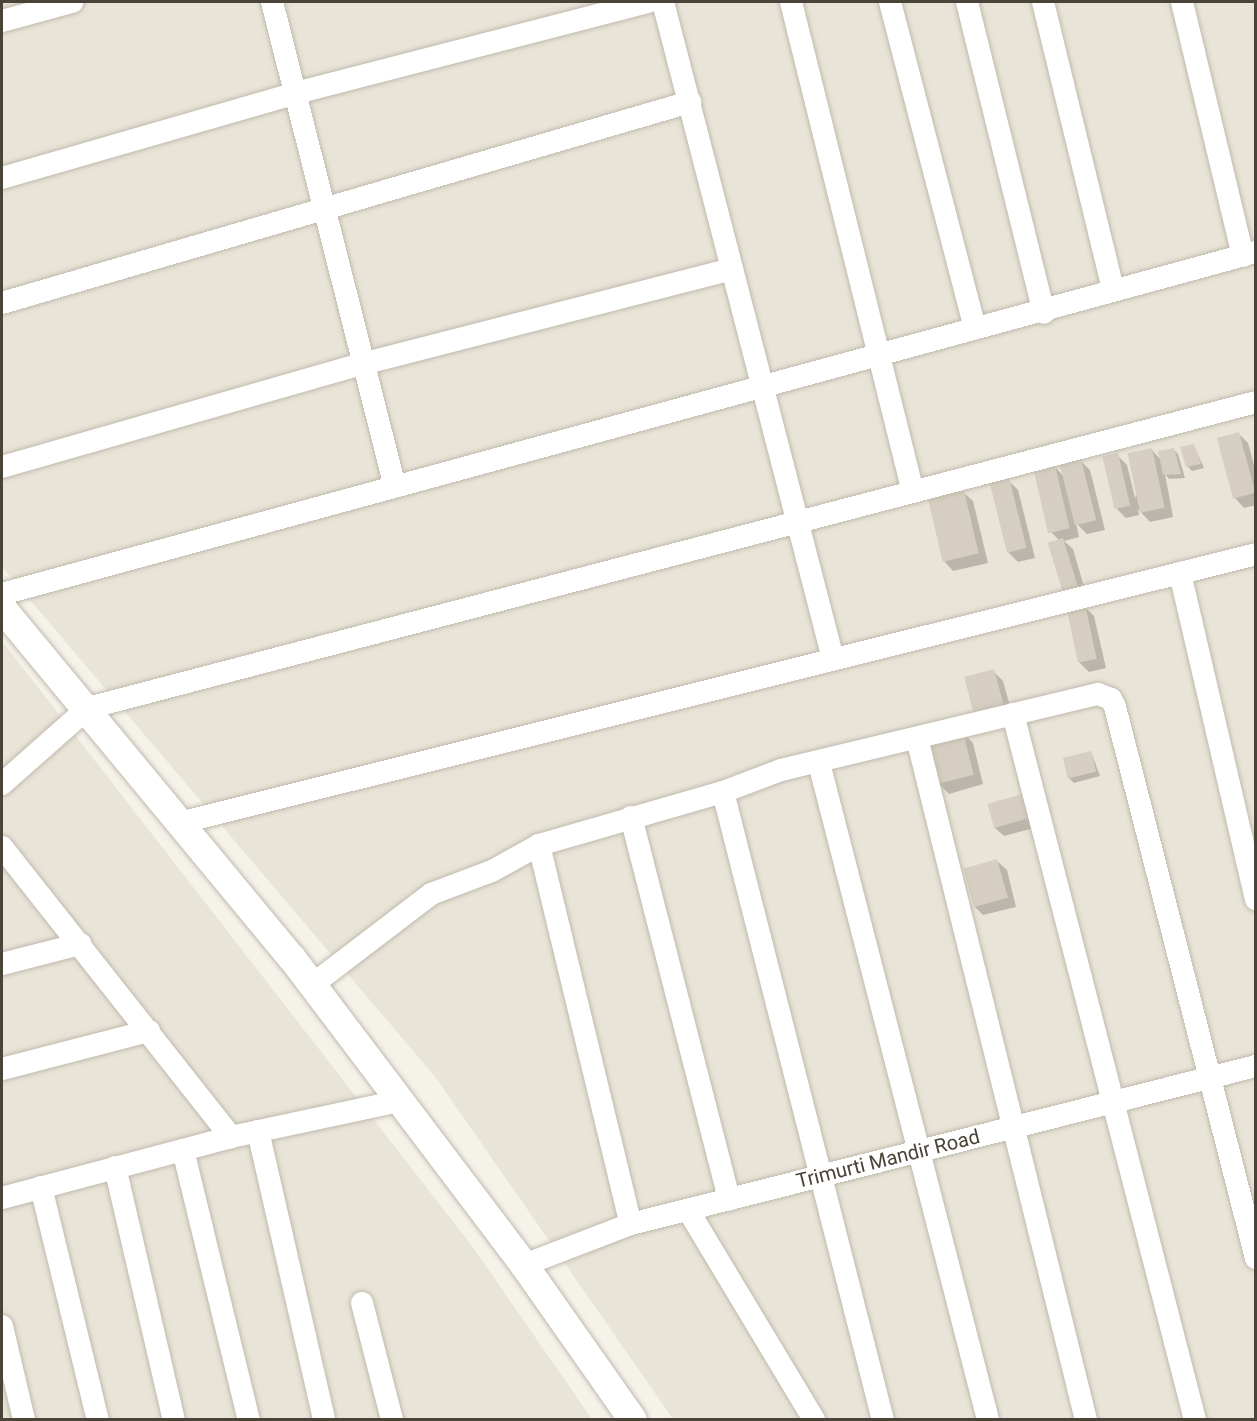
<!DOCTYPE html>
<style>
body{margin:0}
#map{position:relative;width:1257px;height:1421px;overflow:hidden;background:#f5f2ea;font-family:Roboto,sans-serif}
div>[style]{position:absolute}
.residential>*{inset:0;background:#e9e4d8}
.shadow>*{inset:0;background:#0003}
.building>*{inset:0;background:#d6cec0;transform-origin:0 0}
.roads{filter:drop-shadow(0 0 2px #c0baad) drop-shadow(0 0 2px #c0baad)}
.minor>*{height:22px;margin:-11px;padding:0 11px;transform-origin:11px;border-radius:11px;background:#fff}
.tertiary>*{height:28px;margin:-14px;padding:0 14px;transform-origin:14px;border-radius:14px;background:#fff}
span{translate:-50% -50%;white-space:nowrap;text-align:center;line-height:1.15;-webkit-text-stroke:6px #fff;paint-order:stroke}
.street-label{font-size:20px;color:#494338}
.frame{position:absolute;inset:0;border:3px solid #494338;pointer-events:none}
</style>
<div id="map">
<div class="residential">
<i style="clip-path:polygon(2px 2px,1255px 2px,1255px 1419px,673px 1419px,436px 1078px,2px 567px)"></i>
<i style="clip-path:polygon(2px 641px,472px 1246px,592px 1419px,2px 1419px)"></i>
</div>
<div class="shadow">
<i style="clip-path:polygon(1238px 433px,1248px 443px,1256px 472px,1256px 505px,1244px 508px,1235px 498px)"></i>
<i style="clip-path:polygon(1194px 446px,1204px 468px,1192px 471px,1187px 466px)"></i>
<i style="clip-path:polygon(1152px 450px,1161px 460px,1174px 450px,1178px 454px,1185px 478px,1169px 479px,1165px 474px,1173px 517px,1150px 522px,1138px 509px,1139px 515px,1126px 518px,1117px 509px,1104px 458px,1117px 455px,1127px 465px,1135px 498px)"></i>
<i style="clip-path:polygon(1080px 460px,1090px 470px,1105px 530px,1087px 534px,1076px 523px,1079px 537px,1064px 541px,1073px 549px,1087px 597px,1073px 601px,1060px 541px,1051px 532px,1055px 467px,1065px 478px)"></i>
<i style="clip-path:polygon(1008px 480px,1018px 490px,1035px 558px,1018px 562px,1008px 552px)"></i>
<i style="clip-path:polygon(963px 492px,973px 501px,988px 563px,953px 571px,944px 561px)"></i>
<i style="clip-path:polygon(1084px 606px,1094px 616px,1106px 668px,1089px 672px,1079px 662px)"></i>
<i style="clip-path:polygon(993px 671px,1003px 681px,1015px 724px,988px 731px)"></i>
<i style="clip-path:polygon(963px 733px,973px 743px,983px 784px,949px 794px,939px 784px)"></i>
<i style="clip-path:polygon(1091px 752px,1100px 776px,1074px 783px,1069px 778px)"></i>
<i style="clip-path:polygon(1022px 796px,1038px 827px,1004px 836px,994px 827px)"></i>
<i style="clip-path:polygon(997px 861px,1007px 870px,1016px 907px,983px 915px,974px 906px,964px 869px)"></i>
</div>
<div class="building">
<i style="left:1239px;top:432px;width:63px;height:23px;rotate:75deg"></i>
<i style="clip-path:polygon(1194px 444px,1201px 464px,1186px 467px,1180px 447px)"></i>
<i style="left:1152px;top:448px;width:61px;height:25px;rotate:78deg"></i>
<i style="clip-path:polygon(1174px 448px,1181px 474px,1163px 475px,1158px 451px)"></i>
<i style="left:1118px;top:453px;width:54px;height:16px;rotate:77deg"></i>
<i style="left:1081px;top:459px;width:63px;height:22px;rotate:76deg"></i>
<i style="left:1055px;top:465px;width:65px;height:22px;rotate:77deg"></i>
<i style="left:1009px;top:478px;width:72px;height:20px;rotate:76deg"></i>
<i style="left:964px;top:490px;width:65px;height:37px;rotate:77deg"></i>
<i style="left:1063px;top:538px;width:52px;height:16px;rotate:73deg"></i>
<i style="left:1085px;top:604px;width:56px;height:19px;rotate:78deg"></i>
<i style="left:994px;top:669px;width:48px;height:31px;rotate:75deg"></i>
<i style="left:963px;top:732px;width:44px;height:38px;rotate:76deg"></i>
<i style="left:1091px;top:751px;width:21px;height:29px;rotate:76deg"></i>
<i style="left:1022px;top:794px;width:25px;height:36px;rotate:74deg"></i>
<i style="left:997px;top:859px;width:40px;height:35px;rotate:74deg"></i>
</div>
<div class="roads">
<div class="minor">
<i style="left:272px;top:2px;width:500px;rotate:75.77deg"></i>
<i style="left:663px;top:2px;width:679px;rotate:75.49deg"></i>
<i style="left:791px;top:2px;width:505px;rotate:76.02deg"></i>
<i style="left:890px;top:2px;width:337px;rotate:75.4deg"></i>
<i style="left:967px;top:2px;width:320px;rotate:76.1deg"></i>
<i style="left:1043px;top:2px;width:295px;rotate:76.3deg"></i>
<i style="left:1182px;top:2px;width:261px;rotate:76.5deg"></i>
<i style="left:2px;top:21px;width:73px;rotate:-15.2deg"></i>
<i style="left:2px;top:178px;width:306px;rotate:-16.1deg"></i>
<i style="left:296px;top:93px;width:364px;rotate:-14.5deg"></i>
<i style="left:2px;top:303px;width:717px;rotate:-16.29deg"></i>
<i style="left:2px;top:467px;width:374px;rotate:-16deg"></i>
<i style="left:362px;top:364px;width:382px;rotate:-14.4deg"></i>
<i style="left:1180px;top:573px;width:335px;rotate:76.9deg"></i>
<i style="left:2px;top:594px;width:1300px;rotate:-15.26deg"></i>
<i style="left:1013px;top:714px;width:729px;rotate:75.54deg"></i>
<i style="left:917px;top:738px;width:703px;rotate:76.08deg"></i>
<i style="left:819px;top:763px;width:678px;rotate:75.57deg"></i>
<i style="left:2px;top:784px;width:115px;rotate:-41.5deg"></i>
<i style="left:88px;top:708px;width:1207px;rotate:-14.68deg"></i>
<i style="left:723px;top:792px;width:648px;rotate:75.71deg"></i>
<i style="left:631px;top:817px;width:395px;rotate:75.6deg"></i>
<i style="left:183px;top:822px;width:1106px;rotate:-14.02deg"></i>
<i style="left:539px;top:845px;width:390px;rotate:76.4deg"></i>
<i style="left:2px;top:847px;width:370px;rotate:51.7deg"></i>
<i style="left:2px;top:964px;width:81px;rotate:-14.4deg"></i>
<i style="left:312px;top:985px;width:150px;rotate:-37.4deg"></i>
<i style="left:431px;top:894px;width:65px;rotate:-20.7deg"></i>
<i style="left:492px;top:871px;width:54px;rotate:-29deg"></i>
<i style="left:539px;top:845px;width:191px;rotate:-16.1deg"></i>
<i style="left:723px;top:792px;width:62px;rotate:-20.8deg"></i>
<i style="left:781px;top:770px;width:326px;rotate:-13.5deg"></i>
<i style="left:1098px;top:694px;width:14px;rotate:21deg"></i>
<i style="left:1111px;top:699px;width:9px;rotate:63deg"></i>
<i style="left:1115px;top:707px;width:569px;rotate:75.65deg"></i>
<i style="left:2px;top:1069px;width:152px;rotate:-14.5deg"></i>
<i style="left:258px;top:1131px;width:296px;rotate:77.1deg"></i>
<i style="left:183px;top:1150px;width:278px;rotate:76.3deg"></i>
<i style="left:115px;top:1167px;width:260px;rotate:76.9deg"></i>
<i style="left:41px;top:1187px;width:240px;rotate:76.3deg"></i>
<i style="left:2px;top:1198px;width:237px;rotate:-14.9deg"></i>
<i style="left:231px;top:1137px;width:172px;rotate:-12.1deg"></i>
<i style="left:688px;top:1210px;width:245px;rotate:59deg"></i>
<i style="left:524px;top:1265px;width:115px;rotate:-21deg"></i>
<i style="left:631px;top:1224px;width:645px;rotate:-14.19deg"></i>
<i style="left:362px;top:1303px;width:121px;rotate:75.6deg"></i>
<i style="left:2px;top:1326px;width:97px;rotate:76.8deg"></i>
</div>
<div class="tertiary">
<i style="left:2px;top:608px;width:455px;rotate:50.4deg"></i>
<i style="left:292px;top:958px;width:385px;rotate:52.9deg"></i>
<i style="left:524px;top:1265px;width:189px;rotate:54.9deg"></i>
</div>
</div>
<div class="street-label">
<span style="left:888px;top:1159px;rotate:-14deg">Trimurti Mandir Road</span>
</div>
<div class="frame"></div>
</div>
